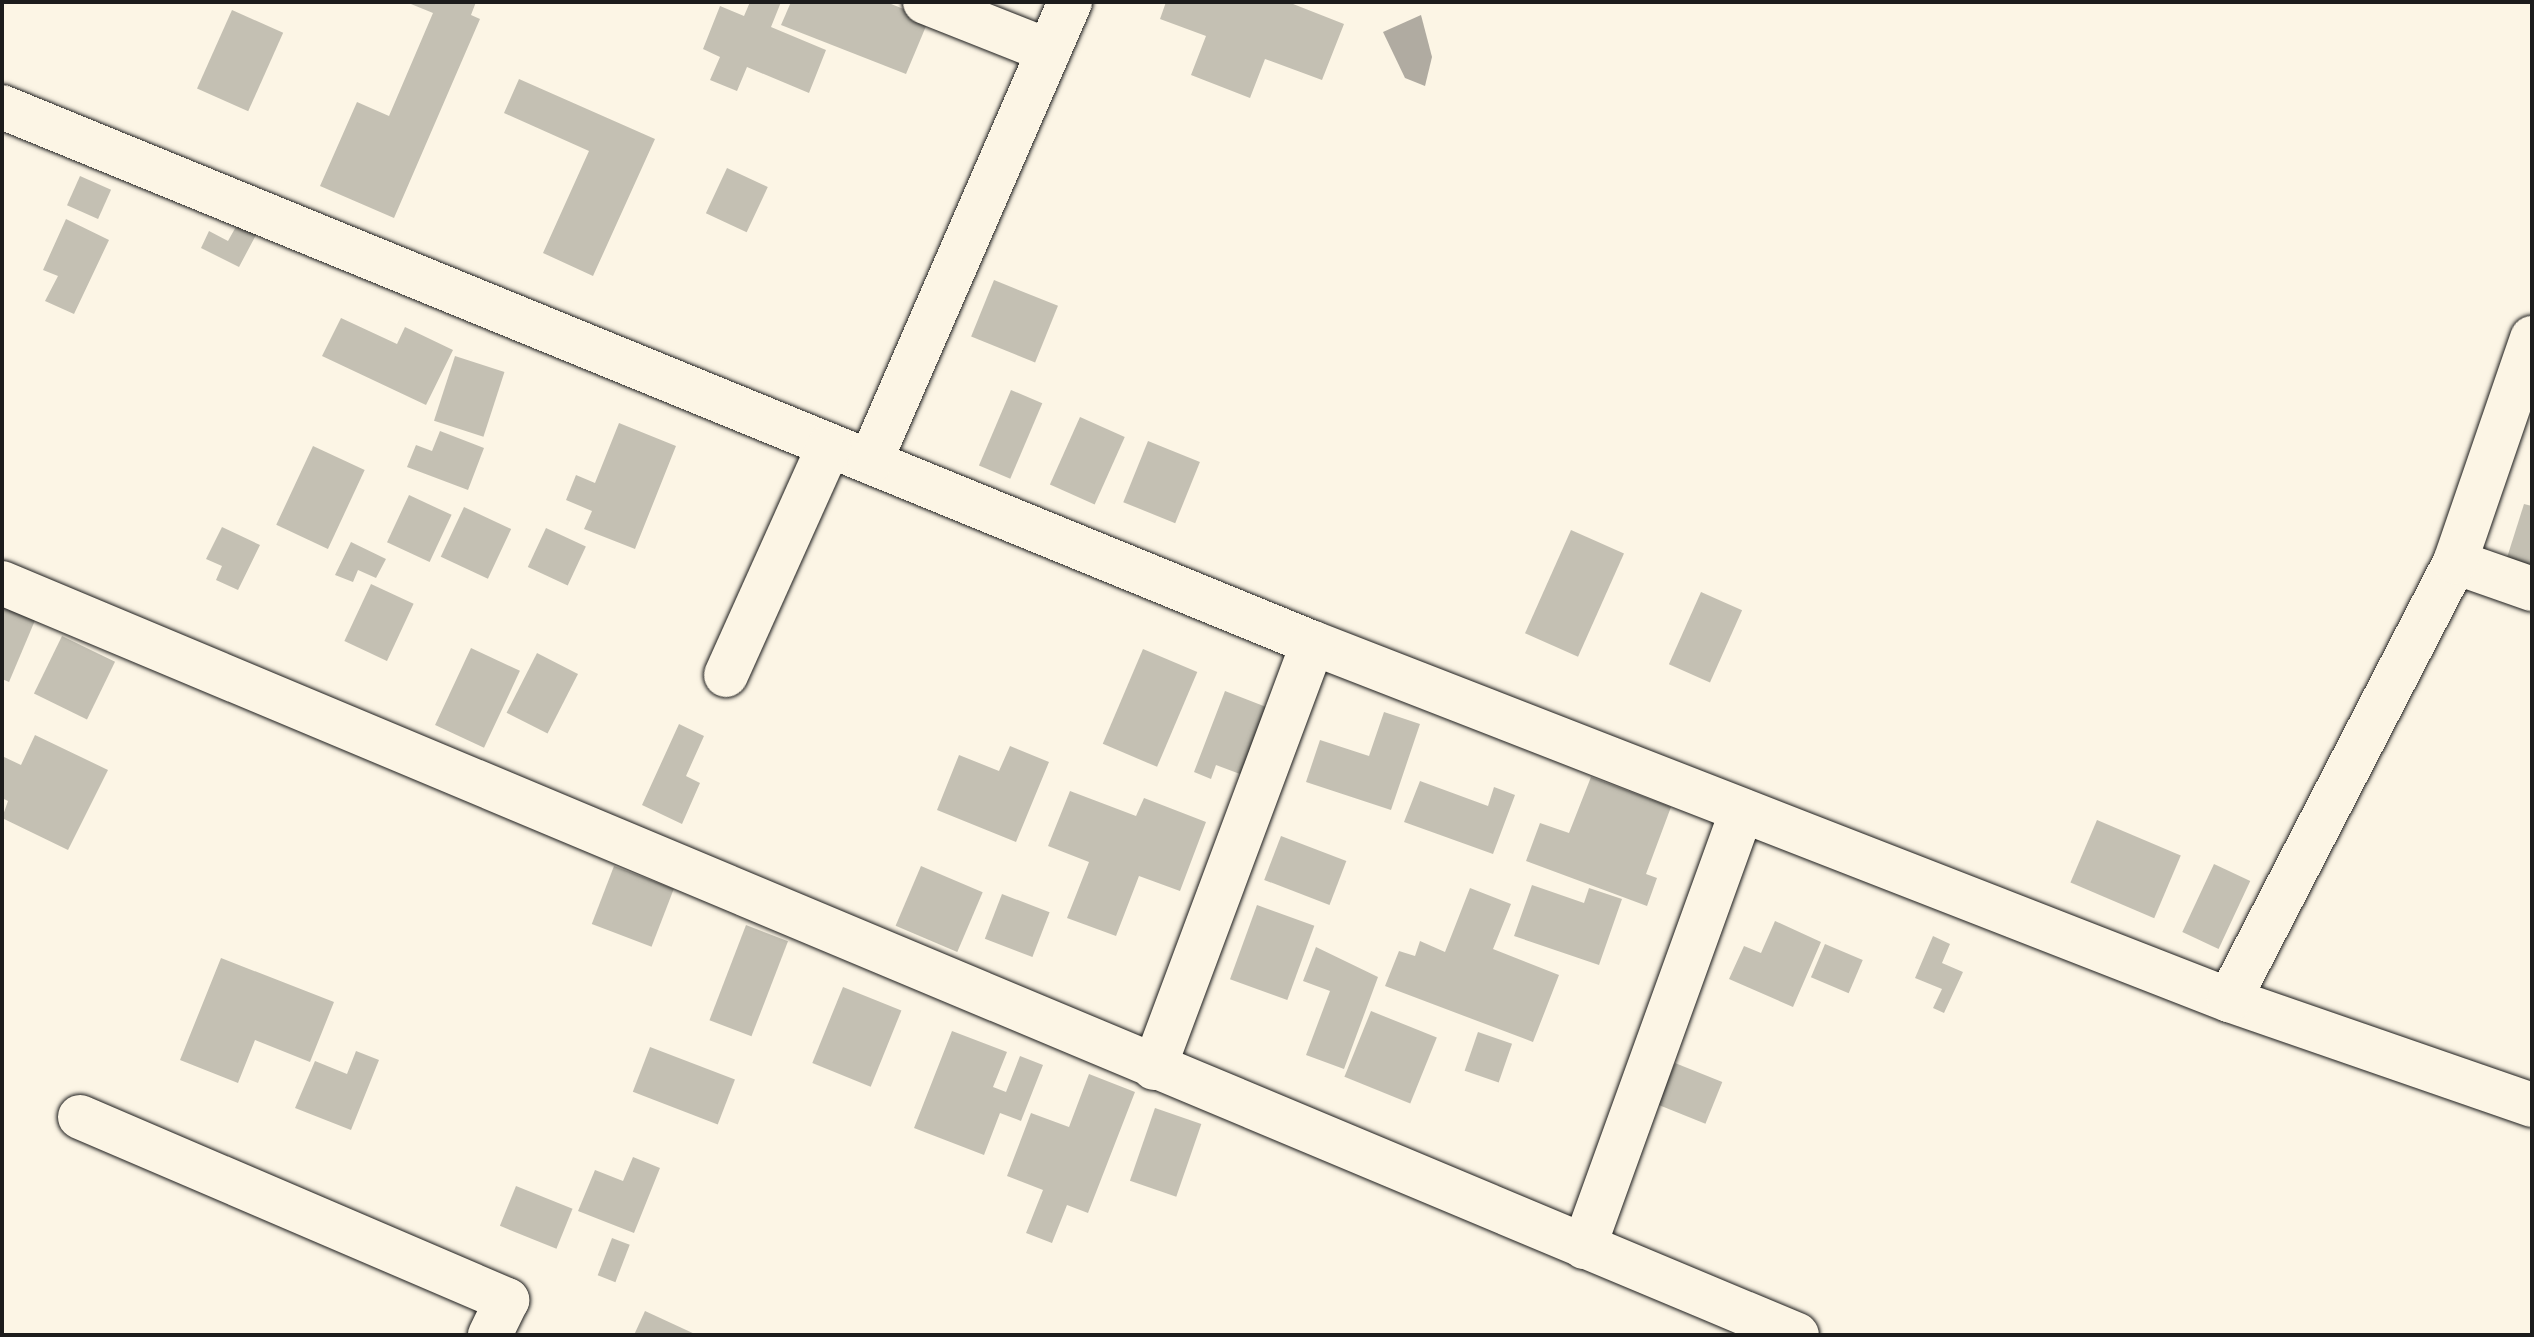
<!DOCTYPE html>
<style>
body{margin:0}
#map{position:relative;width:2534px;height:1337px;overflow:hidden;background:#fcf5e5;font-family:"Shantell Sans",sans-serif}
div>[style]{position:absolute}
.water>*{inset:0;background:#b0aba1}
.building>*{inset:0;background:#c4c0b3;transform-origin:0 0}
.roads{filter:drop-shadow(0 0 2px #1c1c1c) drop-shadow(0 0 2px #1c1c1c)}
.minor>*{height:44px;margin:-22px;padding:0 22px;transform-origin:22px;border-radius:22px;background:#fcf5e5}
span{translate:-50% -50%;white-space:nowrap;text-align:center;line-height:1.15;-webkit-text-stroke:6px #fcf5e5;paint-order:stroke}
.frame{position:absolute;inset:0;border:4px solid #1c1c1c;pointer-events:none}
</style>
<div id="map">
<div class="water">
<i style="clip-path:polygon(1421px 15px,1432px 57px,1425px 86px,1405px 78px,1383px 32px)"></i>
</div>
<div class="building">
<i style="clip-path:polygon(406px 2px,476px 2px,471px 15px,480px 19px,394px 218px,320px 186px,357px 102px,389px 116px,433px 13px)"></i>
<i style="clip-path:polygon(750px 2px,781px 2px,771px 27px,826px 50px,809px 93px,747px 67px,737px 91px,710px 80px,720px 57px,703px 49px,720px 6px,744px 16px)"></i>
<i style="clip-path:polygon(791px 2px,886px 2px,929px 19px,906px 74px,781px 25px)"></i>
<i style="clip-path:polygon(1166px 2px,1288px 2px,1344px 24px,1322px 80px,1265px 59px,1250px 98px,1191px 75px,1206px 36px,1160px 19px)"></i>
<i style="left:232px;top:10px;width:56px;height:86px;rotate:24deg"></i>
<i style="clip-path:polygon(519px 79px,655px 139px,593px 276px,543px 253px,589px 151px,504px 113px)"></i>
<i style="left:727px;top:168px;width:45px;height:50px;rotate:25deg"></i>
<i style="left:80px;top:176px;width:34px;height:32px;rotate:24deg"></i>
<i style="clip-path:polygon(66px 219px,109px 240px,74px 314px,45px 301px,58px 276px,43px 270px)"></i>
<i style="clip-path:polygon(238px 223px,257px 233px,239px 267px,201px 248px,209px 231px,228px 241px)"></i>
<i style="left:994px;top:280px;width:69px;height:61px;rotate:22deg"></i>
<i style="clip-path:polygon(341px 318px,397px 344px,405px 327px,453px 350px,426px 405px,322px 356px)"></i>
<i style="left:455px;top:356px;width:52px;height:68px;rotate:18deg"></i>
<i style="left:1011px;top:390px;width:34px;height:82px;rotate:23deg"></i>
<i style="left:1080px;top:417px;width:49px;height:74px;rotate:24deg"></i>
<i style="clip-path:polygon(619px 423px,676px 446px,635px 549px,584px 529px,592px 511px,566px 500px,576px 475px,595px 483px)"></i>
<i style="clip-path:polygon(440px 431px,484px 448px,468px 490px,407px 467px,416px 445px,432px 451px)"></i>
<i style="left:1148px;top:441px;width:56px;height:66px;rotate:22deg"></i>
<i style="left:313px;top:446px;width:57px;height:87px;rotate:25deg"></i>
<i style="left:409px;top:495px;width:47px;height:52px;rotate:25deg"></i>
<i style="clip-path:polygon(2524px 504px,2532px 506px,2532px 573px,2505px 564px)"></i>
<i style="left:464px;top:507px;width:52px;height:55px;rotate:25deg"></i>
<i style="clip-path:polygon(222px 527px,260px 545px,238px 590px,216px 580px,222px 566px,206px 559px)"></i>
<i style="left:546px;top:528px;width:44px;height:43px;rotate:25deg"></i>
<i style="left:1571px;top:530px;width:58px;height:113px;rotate:24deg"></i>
<i style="clip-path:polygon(351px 542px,386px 559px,376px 578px,358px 570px,353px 582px,335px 575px)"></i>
<i style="left:371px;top:584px;width:47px;height:63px;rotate:25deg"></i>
<i style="left:1701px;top:592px;width:45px;height:79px;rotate:24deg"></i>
<i style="clip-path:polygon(2px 603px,36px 618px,9px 682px,2px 679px)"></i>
<i style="left:62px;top:636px;width:59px;height:64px;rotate:26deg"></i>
<i style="left:471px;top:648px;width:54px;height:85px;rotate:25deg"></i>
<i style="left:1143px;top:649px;width:59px;height:103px;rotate:23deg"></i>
<i style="left:537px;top:653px;width:46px;height:67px;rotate:27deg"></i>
<i style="clip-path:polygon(1225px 691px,1274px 710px,1248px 777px,1216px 765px,1211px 779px,1194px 772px)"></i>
<i style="clip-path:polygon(1384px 712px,1420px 724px,1391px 810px,1306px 782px,1320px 740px,1369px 756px)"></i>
<i style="clip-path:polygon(679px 724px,704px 736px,686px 776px,700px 783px,682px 824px,642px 805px)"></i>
<i style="clip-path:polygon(35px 735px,108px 770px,68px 850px,2px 818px,8px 801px,2px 798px,2px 756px,21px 765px)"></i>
<i style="clip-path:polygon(1010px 746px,1049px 762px,1016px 842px,937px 810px,959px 755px,999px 771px)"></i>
<i style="clip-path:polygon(1591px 777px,1671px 807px,1646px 874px,1657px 878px,1647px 906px,1526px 861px,1540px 823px,1569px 833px)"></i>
<i style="clip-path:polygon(1420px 781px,1488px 806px,1494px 787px,1515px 795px,1493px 854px,1404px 822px)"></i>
<i style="clip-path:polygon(1070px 791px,1136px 816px,1144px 798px,1206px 822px,1180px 891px,1139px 876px,1116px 936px,1067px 918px,1089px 862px,1048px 846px)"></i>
<i style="left:2097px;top:820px;width:91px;height:68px;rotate:23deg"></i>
<i style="left:1281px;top:836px;width:70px;height:47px;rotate:21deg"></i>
<i style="left:2214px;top:864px;width:40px;height:75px;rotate:25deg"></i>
<i style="left:614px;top:866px;width:64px;height:62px;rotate:21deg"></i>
<i style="left:921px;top:866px;width:67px;height:65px;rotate:23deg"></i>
<i style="clip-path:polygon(1532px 885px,1584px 903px,1589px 888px,1622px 899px,1599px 965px,1514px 936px)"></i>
<i style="clip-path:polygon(1470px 888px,1511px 904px,1493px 949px,1559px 975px,1533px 1042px,1385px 986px,1399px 951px,1415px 956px,1420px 941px,1445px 952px)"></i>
<i style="left:1002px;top:894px;width:51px;height:48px;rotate:21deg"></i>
<i style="left:1257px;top:905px;width:61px;height:79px;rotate:20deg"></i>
<i style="clip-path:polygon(1775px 921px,1821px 942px,1793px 1007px,1729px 979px,1744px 946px,1761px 953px)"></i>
<i style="left:746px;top:925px;width:45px;height:102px;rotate:21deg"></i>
<i style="clip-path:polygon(1933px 936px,1950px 944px,1942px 963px,1963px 972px,1944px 1013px,1933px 1008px,1942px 989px,1915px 978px)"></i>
<i style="left:1825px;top:944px;width:41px;height:36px;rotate:23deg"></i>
<i style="clip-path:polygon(1316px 947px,1378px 977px,1344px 1069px,1306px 1055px,1330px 991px,1303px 981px)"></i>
<i style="clip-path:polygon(221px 958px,334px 1002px,310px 1062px,255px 1040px,238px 1083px,180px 1060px)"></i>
<i style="left:843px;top:987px;width:63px;height:82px;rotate:22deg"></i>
<i style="left:1371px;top:1011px;width:71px;height:71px;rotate:22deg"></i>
<i style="clip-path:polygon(952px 1031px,1007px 1052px,993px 1087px,1006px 1092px,1020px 1056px,1043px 1065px,1021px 1121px,1000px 1113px,984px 1155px,914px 1128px)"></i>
<i style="left:1478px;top:1032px;width:36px;height:41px;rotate:19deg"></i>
<i style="left:650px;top:1047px;width:91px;height:48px;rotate:21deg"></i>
<i style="clip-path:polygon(356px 1051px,379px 1060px,351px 1130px,295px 1108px,315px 1061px,347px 1074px)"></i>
<i style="left:1675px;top:1063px;width:51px;height:45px;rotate:22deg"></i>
<i style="clip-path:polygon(1089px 1074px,1135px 1092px,1088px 1213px,1067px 1205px,1052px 1243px,1026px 1233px,1043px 1190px,1007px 1176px,1031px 1113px,1069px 1127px)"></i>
<i style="left:1155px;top:1108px;width:49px;height:77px;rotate:19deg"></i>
<i style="clip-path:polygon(633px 1157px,660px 1168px,634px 1233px,578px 1211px,595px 1170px,623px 1181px)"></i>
<i style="left:516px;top:1186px;width:61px;height:43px;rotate:22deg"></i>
<i style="left:612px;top:1238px;width:19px;height:40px;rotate:21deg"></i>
<i style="clip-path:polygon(645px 1311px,697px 1335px,634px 1335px)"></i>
</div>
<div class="roads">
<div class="minor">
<i style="left:925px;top:2px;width:133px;rotate:21.6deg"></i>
<i style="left:2px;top:107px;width:1416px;rotate:22.24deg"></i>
<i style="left:1313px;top:643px;width:983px;rotate:21.29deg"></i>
<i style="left:2229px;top:1000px;width:321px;rotate:19.1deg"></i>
<i style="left:870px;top:462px;width:502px;rotate:-66.5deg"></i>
<i style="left:2455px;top:562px;width:82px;rotate:19.3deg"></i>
<i style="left:2px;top:583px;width:1946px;rotate:22.73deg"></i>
<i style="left:726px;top:675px;width:251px;rotate:-65.8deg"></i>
<i style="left:2229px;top:1000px;width:493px;rotate:-62.7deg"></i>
<i style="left:2455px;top:562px;width:237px;rotate:-71deg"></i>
<i style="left:1154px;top:1068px;width:454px;rotate:-69.5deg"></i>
<i style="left:80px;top:1117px;width:465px;rotate:23.2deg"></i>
<i style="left:507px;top:1300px;width:39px;rotate:116deg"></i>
<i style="left:1584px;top:1247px;width:464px;rotate:-70.1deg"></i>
</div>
</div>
<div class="frame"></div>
</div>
